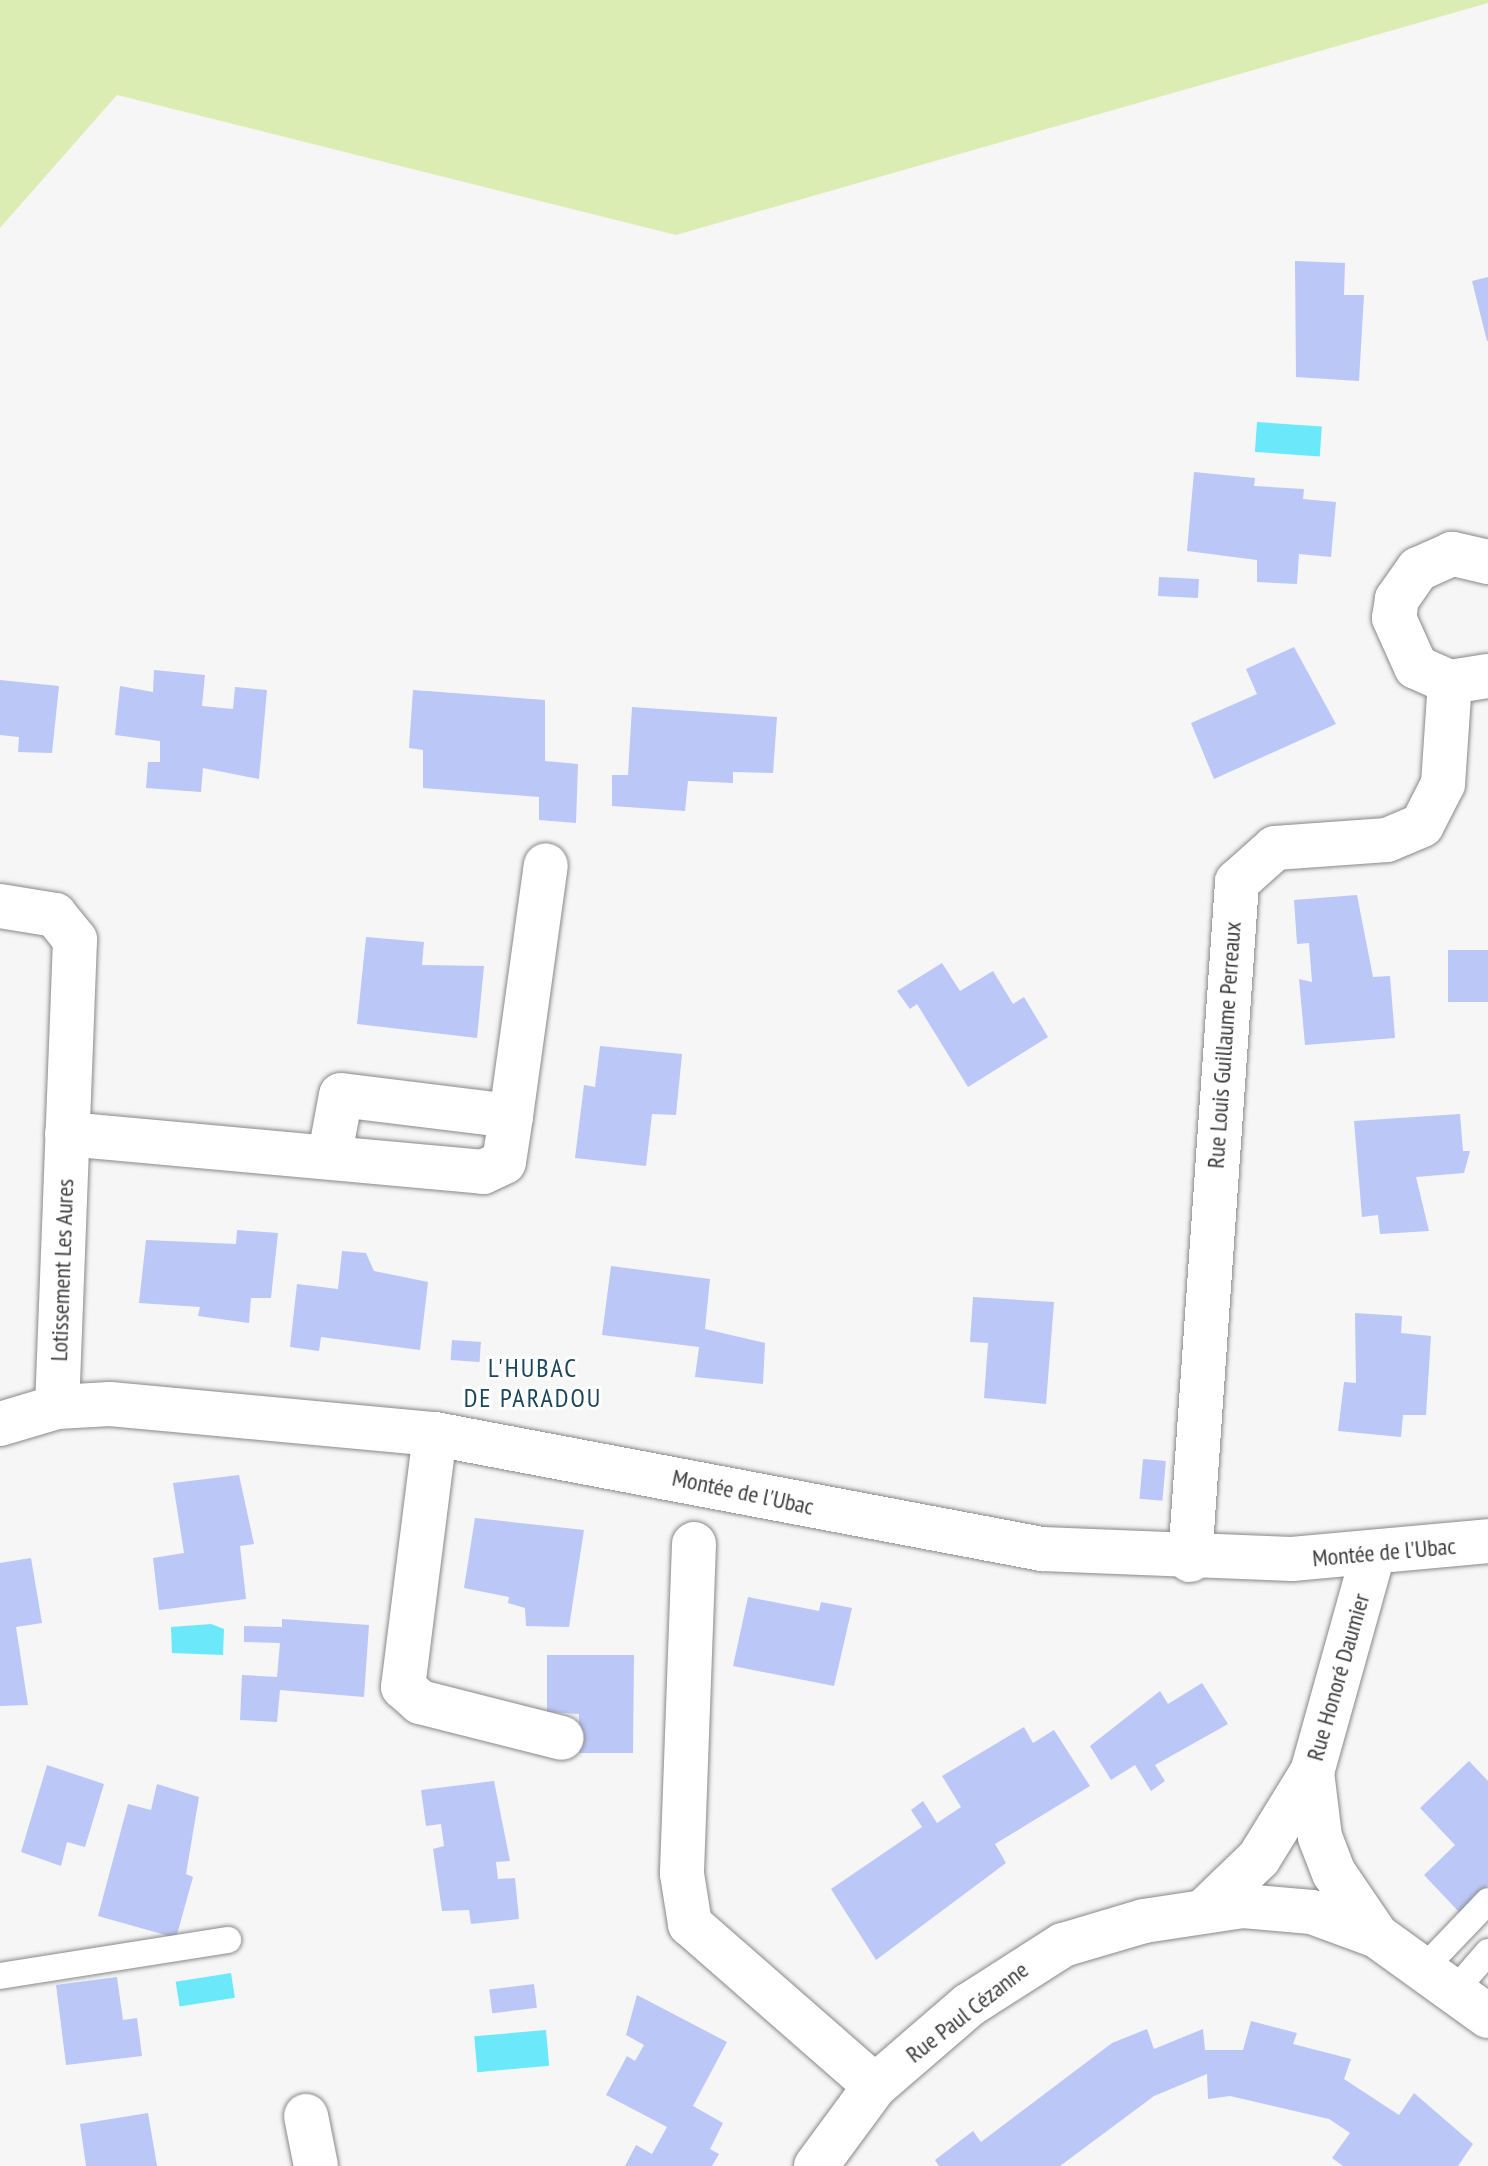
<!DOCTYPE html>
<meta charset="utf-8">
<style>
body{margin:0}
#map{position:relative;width:1488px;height:2166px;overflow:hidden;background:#f6f6f7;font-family:"PT Sans Narrow",sans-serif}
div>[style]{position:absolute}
.green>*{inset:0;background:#dcedb3}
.water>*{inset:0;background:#6be9fa;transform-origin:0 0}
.building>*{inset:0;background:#bbc7f7;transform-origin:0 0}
.roads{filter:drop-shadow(0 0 2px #89898a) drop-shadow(0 0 2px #89898a)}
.service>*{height:26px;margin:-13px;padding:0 13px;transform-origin:13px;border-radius:13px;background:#fff}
.minor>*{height:44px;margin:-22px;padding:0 22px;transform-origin:22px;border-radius:22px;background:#fff}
span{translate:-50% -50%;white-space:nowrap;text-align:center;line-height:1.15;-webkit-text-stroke:6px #fff;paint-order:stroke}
.street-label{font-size:24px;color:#3c3c3d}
.neighbourhood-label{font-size:26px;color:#1a465b;letter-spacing:2px}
</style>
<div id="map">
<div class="green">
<i style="clip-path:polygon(0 0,1488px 0,1488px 3px,676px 235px,117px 95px,0 228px)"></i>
</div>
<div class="water">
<i style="left:1257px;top:422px;width:65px;height:30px;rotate:4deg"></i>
<i style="clip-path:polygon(211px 1624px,224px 1629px,223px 1655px,172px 1653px,171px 1627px)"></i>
<i style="left:231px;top:1973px;width:25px;height:56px;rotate:81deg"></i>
<i style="left:546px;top:2030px;width:36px;height:72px;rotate:85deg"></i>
</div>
<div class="building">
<i style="clip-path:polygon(1295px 261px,1345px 263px,1344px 295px,1364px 295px,1359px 381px,1296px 377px)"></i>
<i style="clip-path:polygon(1488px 277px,1488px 341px,1487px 341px,1472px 281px)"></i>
<i style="clip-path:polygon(1194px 472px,1255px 478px,1254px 486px,1304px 489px,1303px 499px,1336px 502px,1331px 557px,1299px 554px,1297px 584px,1257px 582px,1257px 560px,1187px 551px)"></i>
<i style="left:1159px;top:577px;width:40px;height:19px;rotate:3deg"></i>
<i style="clip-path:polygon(1294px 647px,1336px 724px,1214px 779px,1191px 723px,1257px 694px,1246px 669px)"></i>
<i style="clip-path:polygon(154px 670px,205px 675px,202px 706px,233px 709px,235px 687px,267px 690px,259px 779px,203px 768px,201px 792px,146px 788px,148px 762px,160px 762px,160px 741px,115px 735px,120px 686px,153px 692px)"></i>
<i style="clip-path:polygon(0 680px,59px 686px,52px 753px,18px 752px,19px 737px,0 735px)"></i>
<i style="clip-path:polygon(413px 690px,545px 700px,545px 761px,578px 764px,576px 823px,539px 820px,539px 797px,423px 788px,423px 750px,409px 748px)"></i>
<i style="clip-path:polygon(632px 707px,777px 717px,773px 773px,733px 772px,733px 783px,688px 781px,685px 811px,612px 806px,612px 775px,628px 775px)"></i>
<i style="clip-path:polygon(1357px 895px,1373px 977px,1390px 976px,1395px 1038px,1305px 1045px,1299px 979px,1312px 982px,1309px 943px,1297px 944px,1294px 900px)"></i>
<i style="clip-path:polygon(366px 937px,424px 942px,422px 965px,484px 966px,477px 1038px,357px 1024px)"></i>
<i style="left:1488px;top:950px;width:52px;height:40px;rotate:90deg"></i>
<i style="clip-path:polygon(942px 963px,960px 991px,993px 971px,1013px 1004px,1024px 997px,1048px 1037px,968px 1087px,917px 1004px,910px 1009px,897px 991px)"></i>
<i style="clip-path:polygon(600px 1046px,682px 1054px,676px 1115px,652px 1114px,646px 1166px,575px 1158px,584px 1085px,595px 1087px)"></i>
<i style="clip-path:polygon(1460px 1114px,1463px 1151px,1470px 1151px,1464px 1173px,1416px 1177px,1429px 1231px,1380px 1234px,1378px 1215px,1362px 1217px,1354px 1121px)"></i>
<i style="clip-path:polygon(237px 1230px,278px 1233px,271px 1298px,251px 1298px,249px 1323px,198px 1316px,200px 1307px,139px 1303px,146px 1240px,236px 1244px)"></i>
<i style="clip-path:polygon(342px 1251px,366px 1253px,374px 1271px,428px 1282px,420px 1350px,321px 1337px,319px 1351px,290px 1347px,297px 1284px,338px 1289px)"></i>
<i style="clip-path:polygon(611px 1266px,710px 1279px,705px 1329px,765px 1343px,763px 1384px,695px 1377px,699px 1347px,602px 1335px)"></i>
<i style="clip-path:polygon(973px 1297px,1054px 1302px,1046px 1404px,984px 1398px,988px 1343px,970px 1342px)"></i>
<i style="clip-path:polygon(1355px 1313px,1402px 1316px,1401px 1333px,1431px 1336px,1426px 1415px,1403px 1415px,1401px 1437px,1338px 1431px,1344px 1382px,1356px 1383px)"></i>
<i style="left:452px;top:1340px;width:29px;height:20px;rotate:4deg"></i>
<i style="left:1143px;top:1459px;width:23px;height:40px;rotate:5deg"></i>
<i style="clip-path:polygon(239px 1475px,254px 1544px,240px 1546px,246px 1599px,159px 1610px,153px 1558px,184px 1553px,173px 1483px)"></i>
<i style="clip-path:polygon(475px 1518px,584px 1530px,569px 1627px,526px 1626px,525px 1608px,508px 1603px,509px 1597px,464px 1588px)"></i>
<i style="clip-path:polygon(31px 1558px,42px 1623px,16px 1627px,28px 1705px,0 1706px,0 1563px)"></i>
<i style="clip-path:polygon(748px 1597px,819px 1611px,821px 1602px,852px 1608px,834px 1686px,733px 1666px)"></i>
<i style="clip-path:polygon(282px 1619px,369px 1625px,364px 1697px,280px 1690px,277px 1722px,240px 1720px,242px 1675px,277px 1677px,280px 1643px,244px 1642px,244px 1626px,282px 1627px)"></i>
<i style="clip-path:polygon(547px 1655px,634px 1655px,633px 1753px,579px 1753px,579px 1714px,547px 1712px)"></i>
<i style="clip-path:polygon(1202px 1683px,1228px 1724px,1155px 1765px,1165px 1781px,1151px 1791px,1135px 1765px,1111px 1780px,1090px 1746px,1160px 1691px,1168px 1704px)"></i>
<i style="clip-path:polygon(1024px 1727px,1033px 1743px,1054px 1730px,1090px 1786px,995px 1844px,1006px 1863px,876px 1960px,831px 1889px,922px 1827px,911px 1810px,923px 1801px,937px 1823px,961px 1807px,942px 1776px)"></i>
<i style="clip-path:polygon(1469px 1761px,1488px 1781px,1488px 1885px,1460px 1913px,1424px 1875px,1455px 1845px,1420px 1808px)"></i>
<i style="clip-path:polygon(47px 1765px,104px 1784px,85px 1847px,67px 1842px,61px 1866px,21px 1852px)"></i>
<i style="clip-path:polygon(494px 1781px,510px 1861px,496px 1862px,498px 1879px,515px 1878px,519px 1919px,471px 1924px,469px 1910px,442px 1911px,433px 1849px,444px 1846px,441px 1824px,426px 1826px,421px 1790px)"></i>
<i style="clip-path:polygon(157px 1784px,199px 1797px,186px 1874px,193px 1877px,176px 1938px,98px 1916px,128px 1804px,151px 1810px)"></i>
<i style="clip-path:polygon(117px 1977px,123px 2020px,137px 2018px,142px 2056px,66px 2065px,56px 1985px)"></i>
<i style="left:534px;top:1984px;width:24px;height:45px;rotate:83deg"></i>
<i style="clip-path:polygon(637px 1995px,727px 2042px,693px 2106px,723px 2123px,710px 2149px,719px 2154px,712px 2166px,625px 2166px,636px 2145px,652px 2154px,667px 2127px,606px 2095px,627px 2056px,635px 2061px,644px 2045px,626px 2035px)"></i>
<i style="clip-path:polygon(1251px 2021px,1297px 2033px,1293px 2044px,1351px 2059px,1344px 2079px,1399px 2115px,1414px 2093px,1473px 2144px,1458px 2166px,1343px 2166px,1332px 2158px,1350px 2133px,1329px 2119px,1230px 2096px,1208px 2099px,1207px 2074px,1154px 2096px,1060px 2166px,939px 2166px,935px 2160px,973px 2131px,981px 2142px,1112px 2043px,1147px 2029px,1154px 2049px,1203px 2029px,1205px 2050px,1243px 2050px)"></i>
<i style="clip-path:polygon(148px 2113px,157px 2166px,86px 2166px,80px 2124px)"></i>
</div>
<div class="roads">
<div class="service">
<i style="left:1425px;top:1967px;width:91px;rotate:-46.3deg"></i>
<i style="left:0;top:1976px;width:231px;rotate:-9deg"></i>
<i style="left:1456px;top:1989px;width:49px;rotate:-49.1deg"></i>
</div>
<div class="minor">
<i style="left:1488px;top:562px;width:37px;rotate:-167deg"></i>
<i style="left:1452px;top:554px;width:37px;rotate:156deg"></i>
<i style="left:1418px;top:569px;width:37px;rotate:125deg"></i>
<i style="left:1397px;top:599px;width:19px;rotate:99deg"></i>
<i style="left:1394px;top:618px;width:54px;rotate:65.8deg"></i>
<i style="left:1416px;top:667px;width:37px;rotate:24deg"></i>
<i style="left:1450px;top:682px;width:38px;rotate:-9deg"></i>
<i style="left:0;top:906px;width:56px;rotate:9.3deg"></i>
<i style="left:55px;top:915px;width:32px;rotate:51deg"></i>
<i style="left:75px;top:940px;width:467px;rotate:92.2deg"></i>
<i style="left:511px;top:1116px;width:253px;rotate:-82.1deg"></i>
<i style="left:67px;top:1134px;width:418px;rotate:5.2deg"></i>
<i style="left:483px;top:1172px;width:23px;rotate:-25deg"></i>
<i style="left:504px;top:1162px;width:47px;rotate:-81.3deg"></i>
<i style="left:511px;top:1116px;width:171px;rotate:-173deg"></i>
<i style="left:341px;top:1095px;width:60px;rotate:100.6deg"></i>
<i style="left:0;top:1424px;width:59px;rotate:-16.6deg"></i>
<i style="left:57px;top:1407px;width:53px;rotate:-3.2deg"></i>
<i style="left:110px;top:1404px;width:326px;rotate:5.3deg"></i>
<i style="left:435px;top:1434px;width:618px;rotate:10.73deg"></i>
<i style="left:1042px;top:1549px;width:250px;rotate:2.3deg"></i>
<i style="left:1292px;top:1559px;width:197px;rotate:-5.2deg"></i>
<i style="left:435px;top:1434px;width:255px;rotate:97.2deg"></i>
<i style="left:403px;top:1687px;width:23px;rotate:41deg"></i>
<i style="left:420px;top:1702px;width:146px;rotate:14.2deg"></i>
<i style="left:694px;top:1544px;width:330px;rotate:92.1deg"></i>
<i style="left:682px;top:1874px;width:51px;rotate:80.9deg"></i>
<i style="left:690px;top:1924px;width:246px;rotate:41.2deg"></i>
<i style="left:1373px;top:1554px;width:226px;rotate:105.6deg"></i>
<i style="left:1312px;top:1772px;width:65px;rotate:83deg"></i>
<i style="left:1320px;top:1837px;width:39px;rotate:69deg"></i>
<i style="left:1334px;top:1873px;width:76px;rotate:55.7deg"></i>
<i style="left:1377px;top:1936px;width:137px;rotate:35.8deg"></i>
<i style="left:1190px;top:1560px;width:680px;rotate:-86.03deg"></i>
<i style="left:1237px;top:882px;width:51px;rotate:-41.8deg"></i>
<i style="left:1275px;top:848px;width:112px;rotate:-4.1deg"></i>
<i style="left:1387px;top:840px;width:38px;rotate:-23deg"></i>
<i style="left:1422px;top:825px;width:46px;rotate:-62.9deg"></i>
<i style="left:1443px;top:784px;width:102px;rotate:-86.1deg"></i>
<i style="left:1207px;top:1908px;width:72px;rotate:-43.9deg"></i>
<i style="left:1259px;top:1858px;width:101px;rotate:-58.4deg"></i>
<i style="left:306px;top:2116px;width:51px;rotate:78.7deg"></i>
<i style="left:816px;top:2166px;width:99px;rotate:-53.6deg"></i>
<i style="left:875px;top:2086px;width:124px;rotate:-40.8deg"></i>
<i style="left:969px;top:2005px;width:112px;rotate:-32.6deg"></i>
<i style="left:1063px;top:1945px;width:84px;rotate:-16.5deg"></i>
<i style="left:1144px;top:1921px;width:100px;rotate:-8.6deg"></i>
<i style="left:1243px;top:1906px;width:69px;rotate:5deg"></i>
<i style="left:1312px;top:1912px;width:69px;rotate:20.3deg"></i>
</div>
</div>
<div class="street-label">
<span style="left:1224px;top:1045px;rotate:-86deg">Rue Louis Guillaume Perreaux</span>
<span style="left:62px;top:1270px;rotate:-88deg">Lotissement Les Aures</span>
<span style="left:743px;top:1492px;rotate:12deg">Montée de l'Ubac</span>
<span style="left:1384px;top:1552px;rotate:-5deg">Montée de l'Ubac</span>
<span style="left:1338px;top:1677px;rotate:-74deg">Rue Honoré Daumier</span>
<span style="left:967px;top:2012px;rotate:-38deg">Rue Paul Cézanne</span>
</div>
<div class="neighbourhood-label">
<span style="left:533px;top:1383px">L'HUBAC<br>DE PARADOU</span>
</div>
</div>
